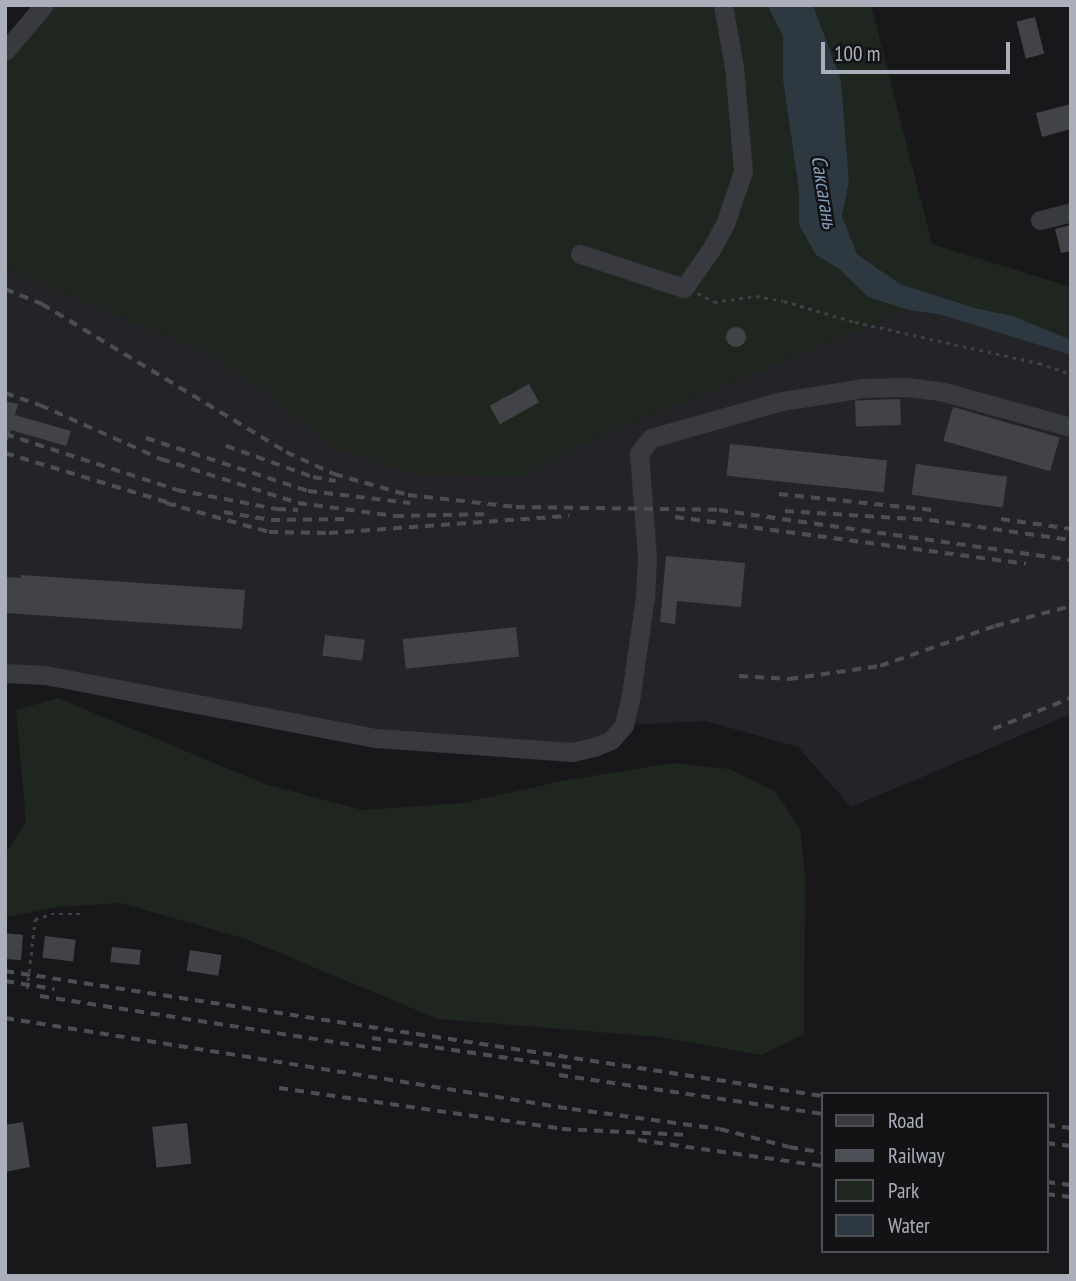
<!DOCTYPE html>
<meta charset="utf-8">
<style>
body{margin:0}
#map{position:relative;width:1076px;height:1281px;overflow:hidden;background:#18181b;font-family:"PT Sans Narrow",sans-serif}
div>[style]{position:absolute}
.built>*{inset:0;background:#242428}
.green>*{inset:0;background:#1e261f}
.water>*{inset:0;background:#2d3840}
.building>*{inset:0;background:#424348;transform-origin:0 0}
.round{border-radius:50%}
.path>*{height:2.5px;margin-top:-1.25px;transform-origin:0;background:repeating-linear-gradient(90deg,#3f4147 0 3.5px,transparent 0 8.5px)}
.minor>*{height:19px;margin:-9.5px;padding:0 9.5px;transform-origin:9.5px;border-radius:9.5px;background:#393a40}
.rail>*{height:3.5px;margin-top:-1.75px;transform-origin:0;background:repeating-linear-gradient(90deg,#4c4e55 0 9px,transparent 0 16px)}
span{translate:-50% -50%;white-space:nowrap;text-align:center;line-height:1.15;-webkit-text-stroke:5px #131316;paint-order:stroke}
.water-label{font-size:21px;color:#809db8;font-style:italic}
.frame{position:absolute;inset:0;border:7px solid #aaafbb;pointer-events:none}
.legend{position:absolute;left:821px;top:1092px;width:228px;height:161px;box-sizing:border-box;background:#131316;border:2px solid #4f5158;margin:0;padding:9px 12px;list-style:none;font-size:21px;color:#aaafbb}
.legend li{display:flex;align-items:center;gap:14px;height:35px}
.legend b{width:35px;border:2px solid #4f5158}
.scale{position:absolute;left:821px;top:42px;width:189px;height:32px;box-sizing:border-box;border:4px solid #aaafbb;border-top:0;padding-left:9px;font-size:21px;line-height:24px;white-space:nowrap;color:#aaafbb;-webkit-text-stroke:5px #131316;paint-order:stroke}
</style>
<div id="map">
<div class="built">
<i style="clip-path:polygon(5px 267px,102px 310px,204px 351px,267px 393px,523px 476px,580px 445px,908px 310px,942px 315px,1071px 355px,1071px 714px,851px 807px,798px 747px,706px 721px,624px 725px,594px 747px,376px 738px,5px 673px)"></i>
</div>
<div class="green">
<i style="clip-path:polygon(44px 5px,767px 5px,783px 36px,783px 80px,799px 191px,799px 225px,816px 255px,839px 269px,868px 297px,908px 310px,580px 445px,523px 476px,413px 474px,335px 448px,267px 393px,204px 351px,102px 310px,5px 267px,5px 51px)"></i>
<i style="clip-path:polygon(813px 5px,871px 5px,932px 244px,1071px 287px,1071px 340px,1013px 316px,975px 308px,900px 284px,857px 254px,842px 216px,849px 181px,841px 80px)"></i>
<i style="clip-path:polygon(58px 698px,265px 784px,362px 810px,464px 803px,561px 781px,673px 763px,729px 769px,776px 792px,800px 829px,805px 873px,804px 1034px,761px 1055px,659px 1037px,438px 1019px,246px 939px,121px 903px,57px 907px,5px 918px,5px 854px,26px 822px,16px 710px)"></i>
</div>
<div class="water">
<i style="clip-path:polygon(767px 5px,813px 5px,841px 80px,849px 181px,842px 216px,857px 254px,900px 284px,975px 308px,1013px 316px,1071px 340px,1071px 355px,942px 315px,908px 310px,868px 297px,839px 269px,816px 255px,799px 225px,799px 191px,783px 80px,783px 36px)"></i>
</div>
<div class="building">
<i style="left:1035px;top:17px;width:38px;height:19px;rotate:76deg"></i>
<i style="clip-path:polygon(1071px 104px,1071px 129px,1042px 137px,1036px 113px)"></i>
<i style="clip-path:polygon(1071px 225px,1071px 251px,1061px 253px,1055px 229px)"></i>
<i class="round" style="left:726px;top:327px;width:20px;height:20px"></i>
<i style="left:529px;top:384px;width:21px;height:45px;rotate:61deg"></i>
<i style="left:900px;top:399px;width:26px;height:45px;rotate:88deg"></i>
<i style="clip-path:polygon(5px 401px,18px 404px,15px 415px,71px 431px,66px 446px,11px 430px,8px 440px,5px 440px)"></i>
<i style="left:953px;top:407px;width:111px;height:35px;rotate:16deg"></i>
<i style="left:730px;top:444px;width:158px;height:32px;rotate:6deg"></i>
<i style="left:916px;top:464px;width:92px;height:31px;rotate:8deg"></i>
<i style="clip-path:polygon(666px 556px,745px 563px,741px 607px,677px 601px,675px 624px,660px 622px)"></i>
<i style="clip-path:polygon(21px 575px,245px 590px,242px 629px,5px 613px,5px 577px,21px 578px)"></i>
<i style="left:516px;top:627px;width:30px;height:114px;rotate:84deg"></i>
<i style="left:325px;top:635px;width:40px;height:21px;rotate:7deg"></i>
<i style="clip-path:polygon(5px 933px,23px 935px,21px 960px,5px 959px)"></i>
<i style="left:45px;top:936px;width:31px;height:22px;rotate:7deg"></i>
<i style="left:112px;top:947px;width:29px;height:15px;rotate:6deg"></i>
<i style="left:190px;top:950px;width:32px;height:21px;rotate:9deg"></i>
<i style="clip-path:polygon(23px 1122px,30px 1167px,5px 1172px,5px 1125px)"></i>
<i style="left:187px;top:1123px;width:41px;height:35px;rotate:84deg"></i>
</div>
<div class="path">
<i style="left:698px;top:293px;width:18px;rotate:29deg"></i>
<i style="left:714px;top:302px;width:42px;rotate:-8.1deg"></i>
<i style="left:756px;top:296px;width:28px;rotate:10deg"></i>
<i style="left:784px;top:301px;width:74px;rotate:16.5deg"></i>
<i style="left:855px;top:322px;width:189px;rotate:12.6deg"></i>
<i style="left:1039px;top:363px;width:34px;rotate:19deg"></i>
<i style="left:27px;top:989px;width:70px;rotate:-83.5deg"></i>
<i style="left:35px;top:919px;width:17px;rotate:-17deg"></i>
<i style="left:51px;top:914px;width:34px"></i>
</div>
<div class="minor">
<i style="left:5px;top:51px;width:60px;rotate:-49.7deg"></i>
<i style="left:1040px;top:220px;width:32px;rotate:-14deg"></i>
<i style="left:580px;top:254px;width:109px;rotate:18.1deg"></i>
<i style="left:684px;top:288px;width:49px;rotate:-55deg"></i>
<i style="left:712px;top:248px;width:27px;rotate:-62deg"></i>
<i style="left:725px;top:224px;width:56px;rotate:-71.2deg"></i>
<i style="left:743px;top:171px;width:104px;rotate:-94.9deg"></i>
<i style="left:734px;top:67px;width:63px;rotate:-100.1deg"></i>
<i style="left:5px;top:673px;width:40px;rotate:2.9deg"></i>
<i style="left:45px;top:675px;width:337px;rotate:10.8deg"></i>
<i style="left:376px;top:738px;width:196px;rotate:4.1deg"></i>
<i style="left:572px;top:752px;width:23px;rotate:-13deg"></i>
<i style="left:594px;top:747px;width:18px;rotate:-22deg"></i>
<i style="left:611px;top:740px;width:20px;rotate:-49deg"></i>
<i style="left:624px;top:725px;width:32px;rotate:-77deg"></i>
<i style="left:631px;top:694px;width:98px;rotate:-81.8deg"></i>
<i style="left:645px;top:597px;width:40px;rotate:-87.1deg"></i>
<i style="left:647px;top:557px;width:104px;rotate:-94.4deg"></i>
<i style="left:639px;top:453px;width:19px;rotate:-51deg"></i>
<i style="left:651px;top:438px;width:136px;rotate:-15.8deg"></i>
<i style="left:782px;top:401px;width:82px;rotate:-9.1deg"></i>
<i style="left:863px;top:388px;width:43px;rotate:-1.3deg"></i>
<i style="left:906px;top:387px;width:38px;rotate:7deg"></i>
<i style="left:944px;top:392px;width:132px;rotate:15.4deg"></i>
</div>
<div class="rail">
<i style="left:5px;top:289px;width:40px;rotate:22deg"></i>
<i style="left:42px;top:304px;width:285px;rotate:31.2deg"></i>
<i style="left:286px;top:452px;width:53px;rotate:24.6deg"></i>
<i style="left:334px;top:474px;width:77px;rotate:15.8deg"></i>
<i style="left:408px;top:495px;width:109px;rotate:6.3deg"></i>
<i style="left:516px;top:507px;width:203px;rotate:0.8deg"></i>
<i style="left:719px;top:510px;width:356px;rotate:8.1deg"></i>
<i style="left:5px;top:393px;width:37px;rotate:19deg"></i>
<i style="left:40px;top:405px;width:133px;rotate:24.1deg"></i>
<i style="left:161px;top:459px;width:144px;rotate:17.8deg"></i>
<i style="left:298px;top:503px;width:98px;rotate:7.6deg"></i>
<i style="left:395px;top:516px;width:96px;rotate:-1.2deg"></i>
<i style="left:5px;top:434px;width:181px;rotate:18deg"></i>
<i style="left:177px;top:490px;width:102px;rotate:10.8deg"></i>
<i style="left:277px;top:509px;width:21px;rotate:3deg"></i>
<i style="left:146px;top:438px;width:170px;rotate:18.1deg"></i>
<i style="left:308px;top:491px;width:103px;rotate:6.7deg"></i>
<i style="left:226px;top:446px;width:92px;rotate:19.6deg"></i>
<i style="left:313px;top:477px;width:23px;rotate:10deg"></i>
<i style="left:5px;top:453px;width:179px;rotate:16.9deg"></i>
<i style="left:779px;top:494px;width:154px;rotate:6deg"></i>
<i style="left:166px;top:503px;width:107px;rotate:15.7deg"></i>
<i style="left:269px;top:532px;width:60px;rotate:1deg"></i>
<i style="left:329px;top:533px;width:241px;rotate:-4.1deg"></i>
<i style="left:785px;top:511px;width:145px;rotate:3.6deg"></i>
<i style="left:930px;top:520px;width:142px;rotate:8.1deg"></i>
<i style="left:224px;top:512px;width:48px;rotate:9.7deg"></i>
<i style="left:271px;top:520px;width:78px;rotate:-0.7deg"></i>
<i style="left:675px;top:517px;width:354px;rotate:7.6deg"></i>
<i style="left:1001px;top:519px;width:71px;rotate:8.1deg"></i>
<i style="left:739px;top:676px;width:50px;rotate:3.4deg"></i>
<i style="left:789px;top:679px;width:92px;rotate:-8.1deg"></i>
<i style="left:880px;top:666px;width:122px;rotate:-19.2deg"></i>
<i style="left:995px;top:626px;width:79px;rotate:-14.7deg"></i>
<i style="left:993px;top:729px;width:84px;rotate:-21.7deg"></i>
<i style="left:5px;top:971px;width:827px;rotate:8.7deg"></i>
<i style="left:5px;top:981px;width:50px;rotate:9.3deg"></i>
<i style="left:40px;top:996px;width:350px;rotate:8.9deg"></i>
<i style="left:5px;top:1018px;width:574px;rotate:9.12deg"></i>
<i style="left:572px;top:1109px;width:149px;rotate:7.7deg"></i>
<i style="left:720px;top:1129px;width:71px;rotate:14.6deg"></i>
<i style="left:789px;top:1147px;width:33px;rotate:9deg"></i>
<i style="left:372px;top:1038px;width:206px;rotate:8.4deg"></i>
<i style="left:559px;top:1075px;width:266px;rotate:8.4deg"></i>
<i style="left:279px;top:1088px;width:286px;rotate:8.2deg"></i>
<i style="left:562px;top:1129px;width:127px;rotate:2.7deg"></i>
<i style="left:1046px;top:1125px;width:25px;rotate:7deg"></i>
<i style="left:638px;top:1140px;width:186px;rotate:8deg"></i>
<i style="left:1046px;top:1143px;width:25px;rotate:7deg"></i>
<i style="left:1046px;top:1182px;width:25px;rotate:7deg"></i>
<i style="left:1046px;top:1194px;width:25px;rotate:7deg"></i>
</div>
<div class="water-label">
<span style="left:824px;top:192px;rotate:81deg">Саксагань</span>
</div>
<div class="frame"></div>
<ul class="legend">
<li><b style="height:9px;background:#393a40"></b>Road</li>
<li><b style="height:9px;background:#4c4e55"></b>Railway</li>
<li><b style="height:19px;background:#1e261f"></b>Park</li>
<li><b style="height:19px;background:#2d3840"></b>Water</li>
</ul>
<div class="scale">100 m</div>
</div>
